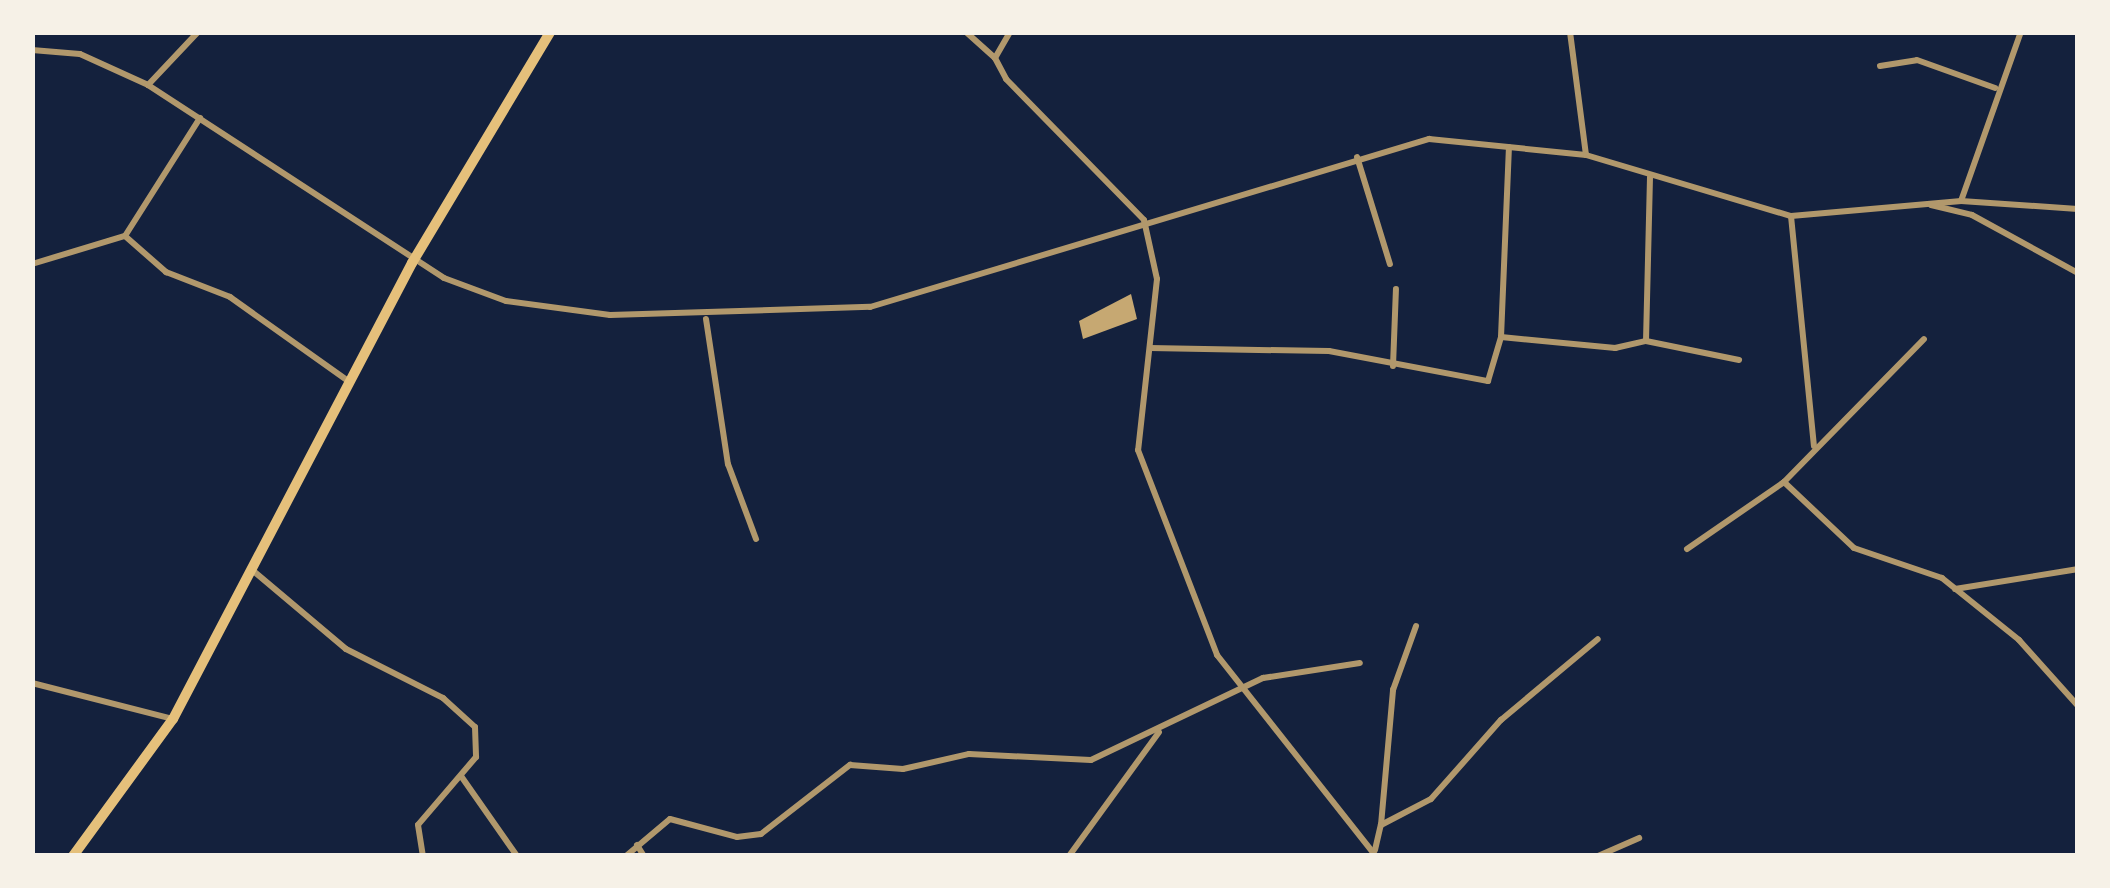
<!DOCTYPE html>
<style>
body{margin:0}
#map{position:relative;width:2110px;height:888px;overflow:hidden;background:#14213d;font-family:"Space Grotesk",sans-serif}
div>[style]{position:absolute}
.building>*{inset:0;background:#c6a872}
.minor>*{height:6px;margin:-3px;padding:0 3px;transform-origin:3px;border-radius:3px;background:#b1986c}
.primary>*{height:10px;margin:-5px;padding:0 5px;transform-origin:5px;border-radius:5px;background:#e5c07b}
span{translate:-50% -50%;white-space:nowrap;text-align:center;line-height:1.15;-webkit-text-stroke:8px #f6f1e7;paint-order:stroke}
.frame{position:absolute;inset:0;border:35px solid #f6f1e7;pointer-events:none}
</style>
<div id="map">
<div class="building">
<i style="clip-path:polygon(1131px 294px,1137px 319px,1083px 339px,1079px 321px)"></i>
</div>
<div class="minor">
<i style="left:966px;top:32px;width:39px;rotate:42deg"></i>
<i style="left:1010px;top:32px;width:30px;rotate:120deg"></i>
<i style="left:995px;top:58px;width:24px;rotate:62deg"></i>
<i style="left:1006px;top:79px;width:197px;rotate:45.6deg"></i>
<i style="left:1144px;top:220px;width:60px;rotate:77.6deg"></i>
<i style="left:1157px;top:279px;width:172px;rotate:96.3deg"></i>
<i style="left:1138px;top:450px;width:220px;rotate:68.9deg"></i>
<i style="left:1217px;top:655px;width:256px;rotate:51.7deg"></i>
<i style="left:1570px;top:32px;width:124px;rotate:82.6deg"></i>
<i style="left:32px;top:50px;width:48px;rotate:4.8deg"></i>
<i style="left:80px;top:54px;width:75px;rotate:24.5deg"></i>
<i style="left:148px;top:85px;width:353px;rotate:33.1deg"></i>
<i style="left:444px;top:278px;width:66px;rotate:20.4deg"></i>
<i style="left:506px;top:301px;width:105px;rotate:7.7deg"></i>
<i style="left:610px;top:315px;width:260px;rotate:-1.8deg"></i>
<i style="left:870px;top:307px;width:584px;rotate:-16.73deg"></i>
<i style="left:1429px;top:139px;width:158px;rotate:5.8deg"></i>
<i style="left:1586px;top:155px;width:214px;rotate:16.6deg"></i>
<i style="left:1791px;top:216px;width:171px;rotate:-5deg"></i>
<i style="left:1961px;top:201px;width:117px;rotate:3.9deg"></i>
<i style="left:1880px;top:66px;width:37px;rotate:-9deg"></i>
<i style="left:1917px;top:60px;width:83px;rotate:19.7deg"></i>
<i style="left:148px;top:85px;width:73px;rotate:-46.7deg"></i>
<i style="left:1357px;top:157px;width:112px;rotate:72.9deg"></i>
<i style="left:1961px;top:201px;width:179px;rotate:-70.5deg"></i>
<i style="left:1931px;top:205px;width:42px;rotate:13.7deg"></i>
<i style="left:1972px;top:215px;width:121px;rotate:28.7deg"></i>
<i style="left:1791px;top:216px;width:231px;rotate:84.3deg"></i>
<i style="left:125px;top:236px;width:140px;rotate:-57.6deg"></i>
<i style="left:32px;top:264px;width:97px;rotate:-16.8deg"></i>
<i style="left:125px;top:236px;width:55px;rotate:41.3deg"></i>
<i style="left:166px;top:272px;width:69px;rotate:21.3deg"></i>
<i style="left:230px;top:297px;width:145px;rotate:35.4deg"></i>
<i style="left:706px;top:319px;width:147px;rotate:81.4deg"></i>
<i style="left:728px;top:464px;width:80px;rotate:69.5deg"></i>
<i style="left:1501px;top:337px;width:190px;rotate:-87.6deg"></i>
<i style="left:1646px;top:341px;width:164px;rotate:-88.6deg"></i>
<i style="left:1150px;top:348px;width:179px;rotate:1deg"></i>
<i style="left:1329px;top:351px;width:162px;rotate:10.7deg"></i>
<i style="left:1488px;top:381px;width:46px;rotate:-73.5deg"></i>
<i style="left:1501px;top:337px;width:115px;rotate:5.5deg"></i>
<i style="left:1615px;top:348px;width:32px;rotate:-13deg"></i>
<i style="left:1646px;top:341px;width:95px;rotate:11.5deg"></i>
<i style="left:1393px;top:366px;width:77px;rotate:-87.8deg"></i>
<i style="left:1784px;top:482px;width:96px;rotate:43.3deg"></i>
<i style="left:1854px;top:548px;width:93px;rotate:18.8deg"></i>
<i style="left:1942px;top:578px;width:99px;rotate:38.8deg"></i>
<i style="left:2019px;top:640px;width:89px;rotate:48.2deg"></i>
<i style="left:1687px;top:549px;width:118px;rotate:-34.6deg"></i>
<i style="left:1784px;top:482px;width:200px;rotate:-45.6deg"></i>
<i style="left:251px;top:569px;width:124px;rotate:40.1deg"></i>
<i style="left:346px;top:649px;width:109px;rotate:26.8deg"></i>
<i style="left:443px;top:698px;width:43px;rotate:42.2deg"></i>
<i style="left:475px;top:727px;width:30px;rotate:88deg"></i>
<i style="left:476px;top:757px;width:89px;rotate:130.5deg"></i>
<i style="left:418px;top:825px;width:31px;rotate:81deg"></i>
<i style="left:1955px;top:589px;width:125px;rotate:-9.2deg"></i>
<i style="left:32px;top:683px;width:146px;rotate:14.3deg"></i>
<i style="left:461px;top:776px;width:98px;rotate:55deg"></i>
<i style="left:1381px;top:825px;width:136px;rotate:-84.9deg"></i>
<i style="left:1393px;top:690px;width:68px;rotate:-70.2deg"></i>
<i style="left:637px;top:845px;width:13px;rotate:58deg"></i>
<i style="left:1375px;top:850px;width:26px;rotate:-77deg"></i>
<i style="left:1381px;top:825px;width:56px;rotate:-27.5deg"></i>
<i style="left:1431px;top:799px;width:106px;rotate:-48.5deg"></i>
<i style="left:1501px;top:720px;width:126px;rotate:-39.9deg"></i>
<i style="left:626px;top:856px;width:57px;rotate:-40.1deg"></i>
<i style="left:670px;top:819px;width:69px;rotate:15deg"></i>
<i style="left:737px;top:837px;width:24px;rotate:-7deg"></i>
<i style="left:761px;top:834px;width:113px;rotate:-37.8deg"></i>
<i style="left:850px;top:765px;width:53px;rotate:4.3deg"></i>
<i style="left:903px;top:769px;width:68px;rotate:-12.8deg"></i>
<i style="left:969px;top:754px;width:122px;rotate:2.8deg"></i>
<i style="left:1091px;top:760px;width:191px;rotate:-25.5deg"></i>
<i style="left:1263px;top:678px;width:98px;rotate:-8.8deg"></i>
<i style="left:1069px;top:856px;width:153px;rotate:-54deg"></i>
<i style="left:1598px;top:856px;width:45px;rotate:-23.7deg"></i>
</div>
<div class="primary">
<i style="left:73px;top:856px;width:170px;rotate:-53.9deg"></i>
<i style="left:173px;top:719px;width:515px;rotate:-62.34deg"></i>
<i style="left:412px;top:263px;width:269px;rotate:-59.1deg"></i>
</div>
<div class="frame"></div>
</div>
